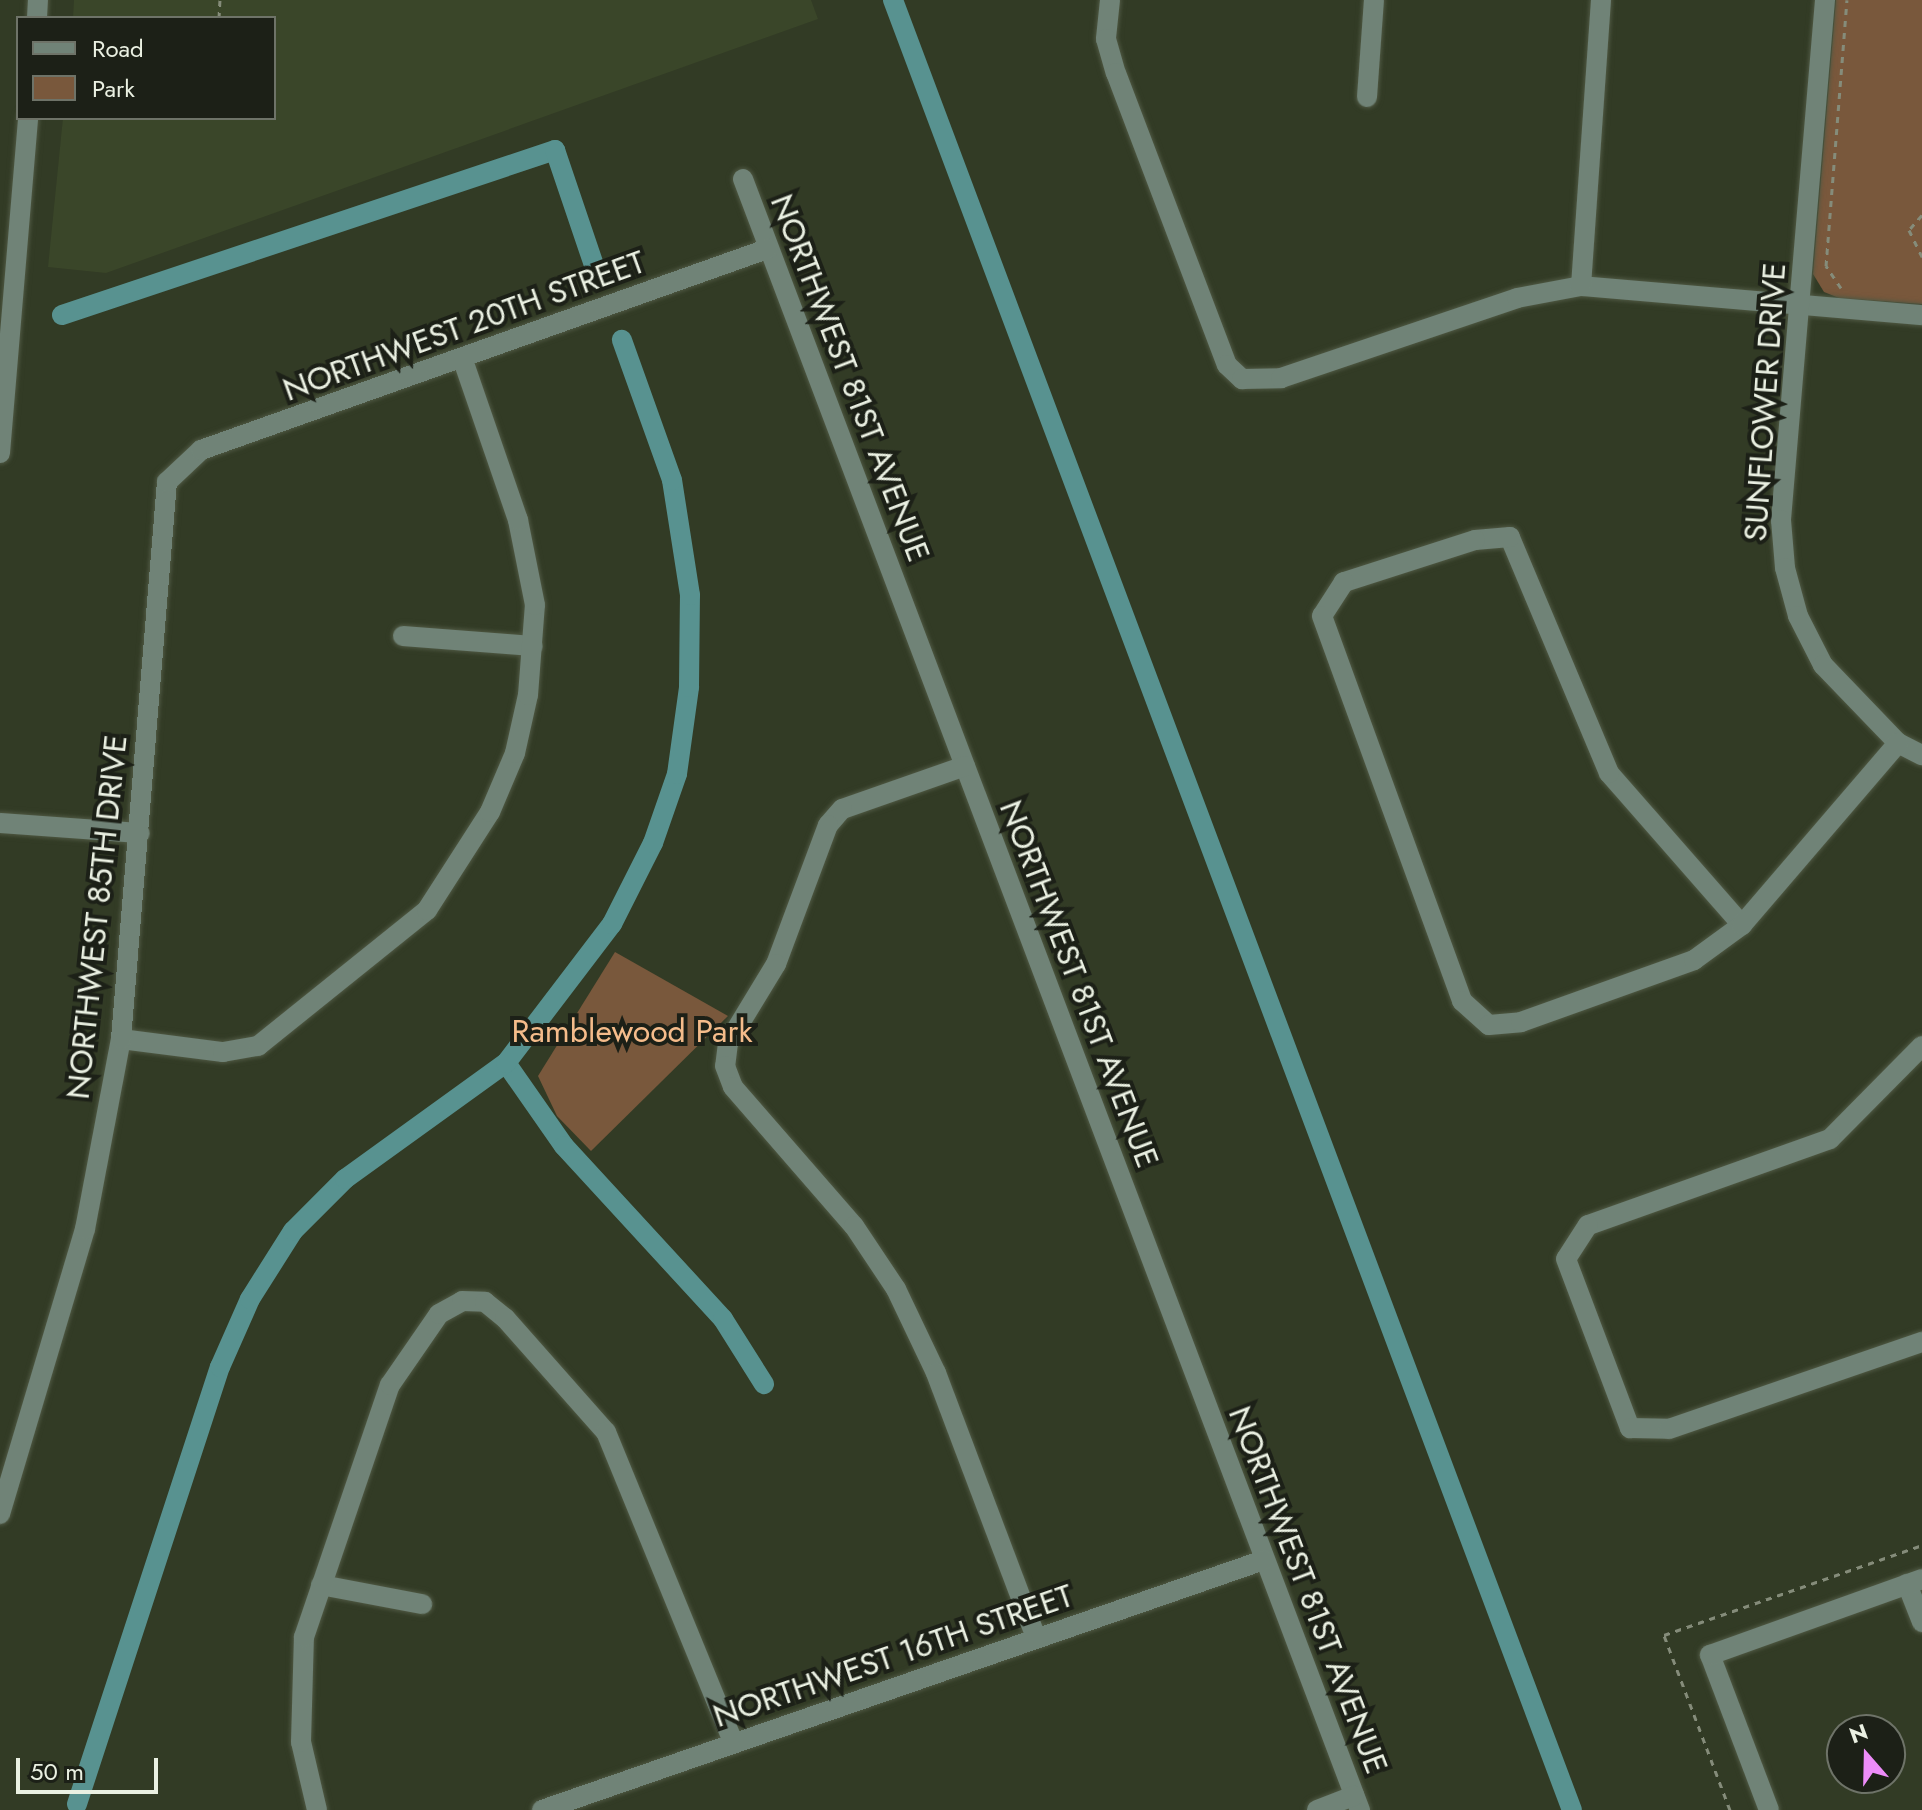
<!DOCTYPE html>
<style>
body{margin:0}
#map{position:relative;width:1922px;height:1810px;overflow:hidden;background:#323b25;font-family:Jost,sans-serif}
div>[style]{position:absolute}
.built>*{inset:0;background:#3a4629}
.green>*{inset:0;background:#79583c}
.canal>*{height:20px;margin:-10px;padding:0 10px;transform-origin:10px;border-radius:10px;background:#589290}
.path>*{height:3px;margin-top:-1.5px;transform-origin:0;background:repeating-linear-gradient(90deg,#858c7a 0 6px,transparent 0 12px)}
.roads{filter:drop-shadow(0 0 2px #4f5843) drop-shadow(0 0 2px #4f5843)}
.minor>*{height:20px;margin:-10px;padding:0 10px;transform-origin:10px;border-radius:10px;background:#708377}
span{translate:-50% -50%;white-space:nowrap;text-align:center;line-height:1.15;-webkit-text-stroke:8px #1c2017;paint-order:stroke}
.street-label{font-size:32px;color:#eaf0e2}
.park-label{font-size:32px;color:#f5bc8b}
.legend{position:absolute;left:16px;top:16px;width:260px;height:104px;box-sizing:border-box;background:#1c2017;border:2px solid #6e7368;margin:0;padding:10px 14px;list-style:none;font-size:24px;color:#eaf0e2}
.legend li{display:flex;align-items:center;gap:16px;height:40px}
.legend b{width:40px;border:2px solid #6e7368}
.north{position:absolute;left:1826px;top:1714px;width:80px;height:80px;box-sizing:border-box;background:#1c2017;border:2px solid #6e7368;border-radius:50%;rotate:340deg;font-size:22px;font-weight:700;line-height:32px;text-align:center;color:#eaf0e2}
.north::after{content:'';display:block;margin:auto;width:28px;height:36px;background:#ed8cf9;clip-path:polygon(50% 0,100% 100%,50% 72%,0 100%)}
.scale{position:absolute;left:16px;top:1758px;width:142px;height:36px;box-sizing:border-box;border:4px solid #eaf0e2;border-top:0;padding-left:10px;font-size:24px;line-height:28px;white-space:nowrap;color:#eaf0e2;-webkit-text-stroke:6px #1c2017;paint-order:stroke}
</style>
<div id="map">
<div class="built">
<i style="clip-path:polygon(74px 0,811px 0,818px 19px,106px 273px,48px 267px,63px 118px,274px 118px,274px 18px,73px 18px)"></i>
</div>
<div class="green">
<i style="clip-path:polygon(1836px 0,1922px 0,1922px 304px,1839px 298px,1824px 292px,1813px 274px)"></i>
<i style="clip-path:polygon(615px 952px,728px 1016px,591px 1151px,557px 1116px,538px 1076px)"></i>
</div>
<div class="canal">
<i style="left:893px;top:0;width:1933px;rotate:69.44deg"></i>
<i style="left:62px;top:315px;width:520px;rotate:-18.5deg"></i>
<i style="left:555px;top:150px;width:125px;rotate:71.3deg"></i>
<i style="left:506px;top:1063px;width:101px;rotate:55.1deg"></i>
<i style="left:564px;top:1146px;width:235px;rotate:47.4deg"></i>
<i style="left:723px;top:1319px;width:77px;rotate:57.8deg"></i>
<i style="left:77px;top:1804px;width:460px;rotate:-71.9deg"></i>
<i style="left:220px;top:1367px;width:74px;rotate:-66.2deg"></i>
<i style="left:250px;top:1299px;width:80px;rotate:-57.7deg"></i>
<i style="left:293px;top:1231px;width:74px;rotate:-45deg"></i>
<i style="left:345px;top:1179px;width:198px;rotate:-35.8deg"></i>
<i style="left:506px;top:1063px;width:175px;rotate:-52.7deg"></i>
<i style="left:612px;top:924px;width:91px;rotate:-63.2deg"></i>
<i style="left:653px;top:843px;width:73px;rotate:-70.8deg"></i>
<i style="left:677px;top:774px;width:88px;rotate:-82.1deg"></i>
<i style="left:689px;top:687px;width:92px;rotate:-89.4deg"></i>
<i style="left:690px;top:595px;width:116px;rotate:-98.9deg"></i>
<i style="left:672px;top:480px;width:149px;rotate:-109.7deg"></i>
</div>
<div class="path">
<i style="left:219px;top:18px;width:18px;rotate:-87deg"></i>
<i style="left:1922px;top:215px;width:20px;rotate:131deg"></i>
<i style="left:1909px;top:230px;width:30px;rotate:64deg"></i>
<i style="left:1841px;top:288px;width:27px;rotate:-124deg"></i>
<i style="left:1826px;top:266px;width:267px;rotate:-85.5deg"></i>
<i style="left:1730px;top:1810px;width:187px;rotate:-110.7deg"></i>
<i style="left:1664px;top:1635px;width:273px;rotate:-19.2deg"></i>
</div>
<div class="roads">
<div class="minor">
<i style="left:1110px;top:0;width:39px;rotate:96deg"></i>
<i style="left:1106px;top:39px;width:35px;rotate:74deg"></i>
<i style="left:1116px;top:73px;width:312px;rotate:69.2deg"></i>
<i style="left:1227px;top:365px;width:21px;rotate:43deg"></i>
<i style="left:1242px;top:379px;width:39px;rotate:-1deg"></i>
<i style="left:1281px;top:378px;width:249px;rotate:-18.7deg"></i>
<i style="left:1517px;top:298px;width:65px;rotate:-10.6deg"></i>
<i style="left:1581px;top:286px;width:342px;rotate:4.9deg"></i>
<i style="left:1825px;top:0;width:522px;rotate:94.84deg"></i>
<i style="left:1781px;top:520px;width:48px;rotate:85.2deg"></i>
<i style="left:1785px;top:568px;width:50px;rotate:74.8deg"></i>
<i style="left:1798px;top:616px;width:55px;rotate:63deg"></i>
<i style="left:1823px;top:665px;width:108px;rotate:46.1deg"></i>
<i style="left:1898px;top:743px;width:27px;rotate:27deg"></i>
<i style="left:37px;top:18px;width:18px;rotate:-87deg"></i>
<i style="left:1367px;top:97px;width:97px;rotate:-85.9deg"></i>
<i style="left:743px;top:179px;width:1744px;rotate:69.28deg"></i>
<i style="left:1581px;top:286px;width:287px;rotate:-86deg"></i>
<i style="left:0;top:453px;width:336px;rotate:-85.2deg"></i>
<i style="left:403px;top:636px;width:130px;rotate:4.4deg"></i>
<i style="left:965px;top:766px;width:130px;rotate:160.7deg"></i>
<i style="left:842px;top:809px;width:21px;rotate:131deg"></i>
<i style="left:828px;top:825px;width:148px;rotate:110.5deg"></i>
<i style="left:776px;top:964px;width:92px;rotate:121.3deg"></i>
<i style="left:728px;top:1043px;width:23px;rotate:97deg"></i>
<i style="left:725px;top:1066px;width:22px;rotate:69deg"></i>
<i style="left:733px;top:1087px;width:184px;rotate:49deg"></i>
<i style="left:854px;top:1226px;width:76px;rotate:56.3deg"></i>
<i style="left:896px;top:1289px;width:93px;rotate:64.5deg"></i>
<i style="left:936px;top:1373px;width:283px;rotate:69.3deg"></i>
<i style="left:0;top:823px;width:140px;rotate:4.1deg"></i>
<i style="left:1742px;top:925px;width:202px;rotate:-131.2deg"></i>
<i style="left:1609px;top:773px;width:256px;rotate:-112.8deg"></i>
<i style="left:1510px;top:537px;width:35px;rotate:175deg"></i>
<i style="left:1475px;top:540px;width:138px;rotate:162.2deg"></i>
<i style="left:1344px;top:582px;width:40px;rotate:122.9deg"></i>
<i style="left:1322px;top:616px;width:410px;rotate:70deg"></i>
<i style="left:1462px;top:1001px;width:36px;rotate:42deg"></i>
<i style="left:1489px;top:1025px;width:32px;rotate:-5deg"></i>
<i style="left:1521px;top:1022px;width:184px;rotate:-19.7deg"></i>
<i style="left:1694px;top:960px;width:59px;rotate:-36.1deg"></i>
<i style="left:1742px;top:925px;width:240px;rotate:-49.4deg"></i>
<i style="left:121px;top:1039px;width:103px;rotate:7.3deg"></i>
<i style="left:223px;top:1052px;width:36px;rotate:-10deg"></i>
<i style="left:258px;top:1046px;width:217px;rotate:-38.8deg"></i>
<i style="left:427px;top:910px;width:117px;rotate:-57.3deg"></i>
<i style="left:490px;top:812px;width:64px;rotate:-67deg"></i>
<i style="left:515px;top:753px;width:59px;rotate:-77.4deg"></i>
<i style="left:528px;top:695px;width:90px;rotate:-85.6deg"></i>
<i style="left:535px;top:605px;width:87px;rotate:-101.3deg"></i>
<i style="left:518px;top:520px;width:169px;rotate:-109deg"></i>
<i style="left:1922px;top:1046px;width:131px;rotate:134.7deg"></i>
<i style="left:1830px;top:1139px;width:257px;rotate:160.4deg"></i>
<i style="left:1588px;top:1225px;width:40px;rotate:122.9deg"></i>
<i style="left:1566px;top:1259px;width:181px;rotate:69.3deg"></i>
<i style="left:1630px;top:1428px;width:39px;rotate:1deg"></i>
<i style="left:1669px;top:1429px;width:268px;rotate:-19deg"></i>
<i style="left:0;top:1514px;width:297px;rotate:-73.4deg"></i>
<i style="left:85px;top:1229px;width:193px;rotate:-79.3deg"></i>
<i style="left:121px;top:1039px;width:559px;rotate:-85.28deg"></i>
<i style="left:167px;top:482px;width:47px;rotate:-43.3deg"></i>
<i style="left:201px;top:450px;width:601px;rotate:-19.55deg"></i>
<i style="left:1907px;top:1584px;width:41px;rotate:68.5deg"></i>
<i style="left:321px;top:1585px;width:103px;rotate:10.7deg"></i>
<i style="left:317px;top:1810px;width:70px;rotate:-103.2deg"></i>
<i style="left:301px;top:1742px;width:105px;rotate:-88.4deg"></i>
<i style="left:304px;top:1637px;width:266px;rotate:-71.2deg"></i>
<i style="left:390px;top:1385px;width:86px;rotate:-55.4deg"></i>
<i style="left:439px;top:1314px;width:26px;rotate:-29deg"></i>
<i style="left:462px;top:1301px;width:23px;rotate:2deg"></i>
<i style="left:485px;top:1302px;width:26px;rotate:39deg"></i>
<i style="left:505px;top:1318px;width:152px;rotate:48.5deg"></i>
<i style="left:606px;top:1432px;width:335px;rotate:67.7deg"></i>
<i style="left:542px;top:1810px;width:764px;rotate:-19.1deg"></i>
<i style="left:1317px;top:1810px;width:40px;rotate:-21deg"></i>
<i style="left:1769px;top:1810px;width:166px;rotate:-110.8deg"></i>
<i style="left:1710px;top:1655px;width:225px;rotate:-19.7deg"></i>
</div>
</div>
<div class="street-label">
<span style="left:464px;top:326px;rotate:-20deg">NORTHWEST 20TH STREET</span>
<span style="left:850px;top:378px;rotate:69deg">NORTHWEST 81ST AVENUE</span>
<span style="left:1765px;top:402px;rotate:-86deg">SUNFLOWER DRIVE</span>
<span style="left:97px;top:917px;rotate:-84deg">NORTHWEST 85TH DRIVE</span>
<span style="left:1079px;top:984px;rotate:69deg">NORTHWEST 81ST AVENUE</span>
<span style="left:1308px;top:1590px;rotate:69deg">NORTHWEST 81ST AVENUE</span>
<span style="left:893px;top:1656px;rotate:-19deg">NORTHWEST 16TH STREET</span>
</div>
<div class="park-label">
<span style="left:632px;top:1031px">Ramblewood Park</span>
</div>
<ul class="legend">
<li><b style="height:10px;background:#708377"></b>Road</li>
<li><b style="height:22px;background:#79583c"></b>Park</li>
</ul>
<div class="north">N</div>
<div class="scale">50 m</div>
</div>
